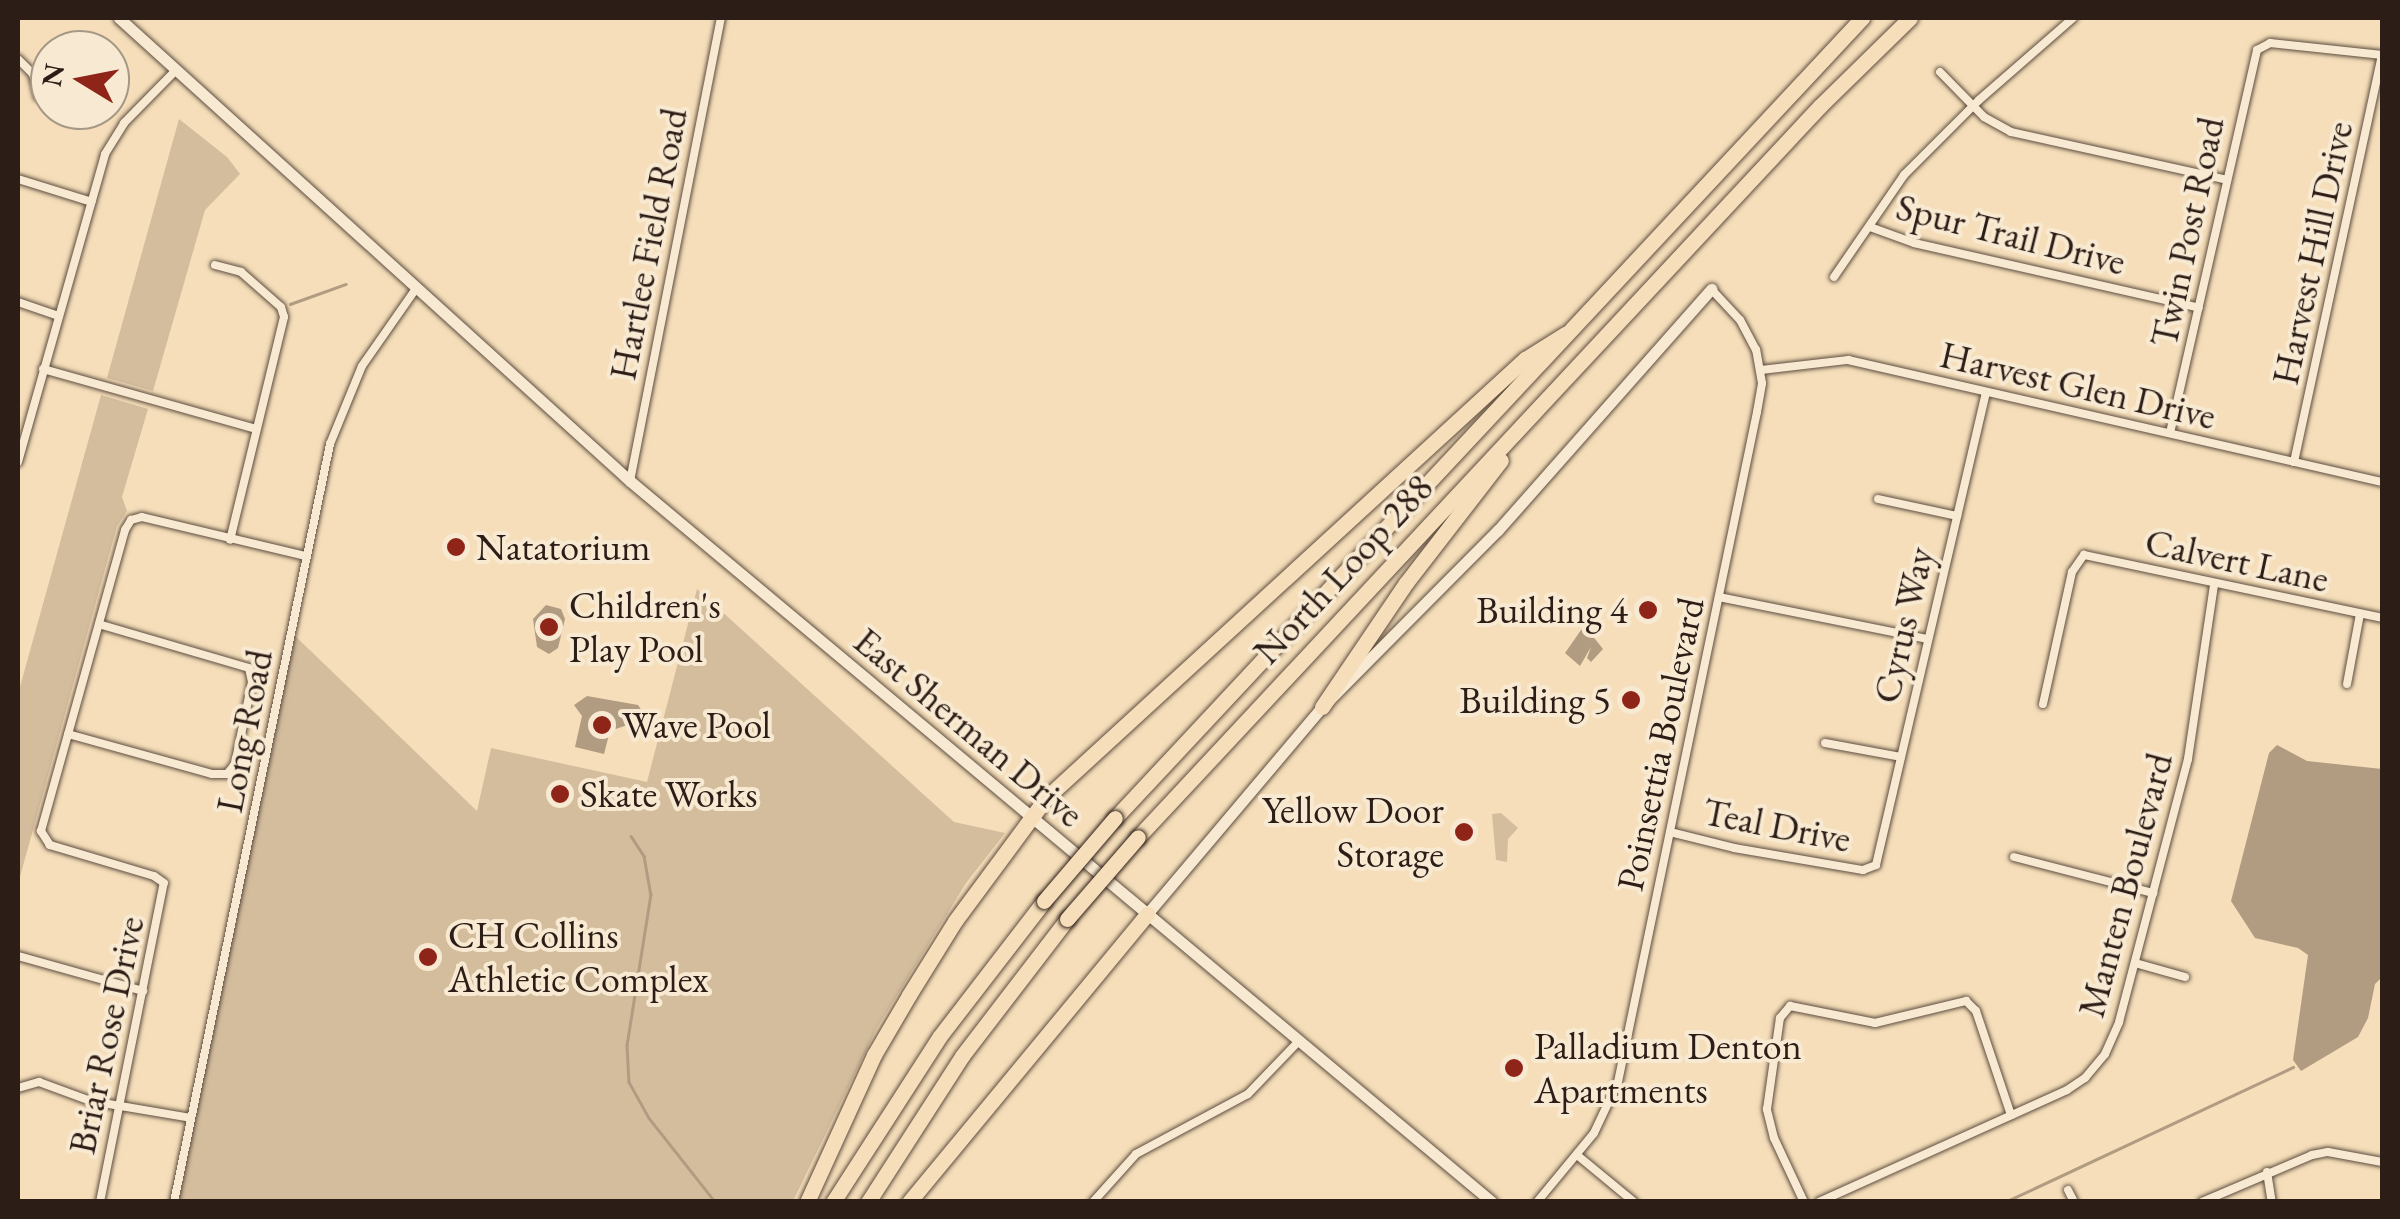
<!DOCTYPE html>
<style>
body{margin:0}
#map{position:relative;width:2400px;height:1219px;overflow:hidden;background:#f5deb9;font-family:"EB Garamond",serif}
div>[style]{position:absolute}
.green>*{inset:0;background:#d3bd9d}
.water>*{inset:0;background:#b19c82}
.stream>*{height:2.5px;margin:-1.25px;padding:0 1.25px;transform-origin:1.25px;border-radius:1.25px;background:#b19c82}
.roads{filter:drop-shadow(0 0 2px #5e4d40) drop-shadow(0 0 2px #5e4d40)}
.street>*{height:8px;margin:-4px;padding:0 4px;transform-origin:4px;border-radius:4px;background:#f8ead2}
.secondary>*{height:11px;margin:-5.5px;padding:0 5.5px;transform-origin:5.5px;border-radius:5.5px;background:#f8ead2}
.highway>*{height:15px;margin:-7.5px;padding:0 7.5px;transform-origin:7.5px;border-radius:7.5px;background:#f5deb9}
.bridges{filter:drop-shadow(0 0 2px #2c1d17) drop-shadow(0 0 2px #2c1d17)}
.highway-bridge>*{height:15px;margin:-7.5px;padding:0 7.5px;transform-origin:7.5px;border-radius:7.5px;background:#f5deb9}
.dots>*{width:28px;height:28px;translate:-50% -50%;box-sizing:border-box;border:5px solid #f8ead2;border-radius:50%}
span{translate:-50% -50%;white-space:nowrap;text-align:center;line-height:1.15;-webkit-text-stroke:8px #f8ead2;paint-order:stroke}
.street-label{font-size:38px;color:#2c1d17}
.poi-label{font-size:38px;color:#2c1d17}
.left{translate:0 -50%;text-align:left}
.right{translate:-100% -50%;text-align:right}
.frame{position:absolute;inset:0;border:20px solid #2c1d17;pointer-events:none}
.north{position:absolute;left:30px;top:30px;width:100px;height:100px;box-sizing:border-box;background:#f8ead2;border:2px solid #a69887;border-radius:50%;rotate:280deg;font-size:28px;font-weight:700;line-height:40px;text-align:center;color:#2c1d17}
.north::after{content:'';display:block;margin:auto;width:35px;height:45px;background:#8f2418;clip-path:polygon(50% 0,100% 100%,50% 72%,0 100%)}
</style>
<div id="map">
<div class="green">
<i style="clip-path:polygon(179px 119px,227px 157px,240px 174px,205px 210px,153px 391px,107px 378px)"></i>
<i style="clip-path:polygon(101px 395px,148px 409px,122px 497px,127px 511px,117px 526px,18px 884px,18px 694px)"></i>
<i style="clip-path:polygon(697px 589px,954px 822px,1005px 833px,966px 883px,877px 1028px,793px 1201px,174px 1202px,291px 632px,477px 811px,491px 748px,647px 782px)"></i>
<i style="clip-path:polygon(1501px 813px,1518px 828px,1508px 839px,1507px 862px,1496px 860px,1492px 814px)"></i>
</div>
<div class="water">
<i style="clip-path:polygon(546px 605px,561px 609px,565px 619px,558px 648px,549px 654px,537px 647px,533px 619px)"></i>
<i style="clip-path:polygon(1587px 629px,1603px 649px,1591px 662px,1587px 658px,1591px 647px,1580px 666px,1565px 653px,1581px 630px)"></i>
<i style="clip-path:polygon(587px 696px,638px 705px,642px 711px,639px 721px,610px 731px,604px 754px,575px 747px,582px 716px,574px 705px)"></i>
<i style="clip-path:polygon(2277px 745px,2307px 761px,2382px 769px,2382px 977px,2375px 984px,2368px 1018px,2358px 1037px,2301px 1071px,2293px 1060px,2308px 955px,2298px 948px,2255px 938px,2231px 901px,2269px 753px)"></i>
</div>
<div class="stream">
<i style="left:290px;top:304px;width:59px;rotate:-19.7deg"></i>
<i style="left:631px;top:836px;width:24px;rotate:57deg"></i>
<i style="left:644px;top:856px;width:39px;rotate:80deg"></i>
<i style="left:651px;top:894px;width:153px;rotate:99deg"></i>
<i style="left:627px;top:1045px;width:37px;rotate:87deg"></i>
<i style="left:629px;top:1082px;width:41px;rotate:60.9deg"></i>
<i style="left:649px;top:1118px;width:103px;rotate:51.7deg"></i>
<i style="left:2005px;top:1202px;width:318px;rotate:-25.1deg"></i>
</div>
<div class="roads">
<div class="street">
<i style="left:18px;top:59px;width:21px;rotate:45deg"></i>
<i style="left:33px;top:74px;width:23px;rotate:77deg"></i>
<i style="left:1940px;top:72px;width:63px;rotate:45.6deg"></i>
<i style="left:1984px;top:117px;width:31px;rotate:29deg"></i>
<i style="left:2011px;top:132px;width:221px;rotate:12.5deg"></i>
<i style="left:18px;top:179px;width:77px;rotate:17.3deg"></i>
<i style="left:1870px;top:227px;width:47px;rotate:20deg"></i>
<i style="left:1914px;top:243px;width:292px;rotate:12.8deg"></i>
<i style="left:215px;top:265px;width:27px;rotate:15deg"></i>
<i style="left:241px;top:272px;width:53px;rotate:41.2deg"></i>
<i style="left:281px;top:307px;width:10px;rotate:73deg"></i>
<i style="left:284px;top:317px;width:229px;rotate:103.6deg"></i>
<i style="left:1834px;top:277px;width:124px;rotate:-55.5deg"></i>
<i style="left:1904px;top:175px;width:106px;rotate:-45deg"></i>
<i style="left:1979px;top:100px;width:125px;rotate:-41.1deg"></i>
<i style="left:18px;top:302px;width:43px;rotate:18.9deg"></i>
<i style="left:43px;top:369px;width:218px;rotate:15.7deg"></i>
<i style="left:1761px;top:370px;width:88px;rotate:-6.6deg"></i>
<i style="left:1848px;top:360px;width:548px;rotate:12.87deg"></i>
<i style="left:2170px;top:433px;width:393px;rotate:-77.2deg"></i>
<i style="left:2257px;top:50px;width:15px;rotate:-28deg"></i>
<i style="left:2270px;top:43px;width:113px;rotate:6.1deg"></i>
<i style="left:18px;top:462px;width:320px;rotate:-74.2deg"></i>
<i style="left:105px;top:154px;width:36px;rotate:-58deg"></i>
<i style="left:124px;top:123px;width:74px;rotate:-45.5deg"></i>
<i style="left:2294px;top:462px;width:416px;rotate:-77.8deg"></i>
<i style="left:630px;top:481px;width:472px;rotate:-78.9deg"></i>
<i style="left:1878px;top:499px;width:81px;rotate:12.1deg"></i>
<i style="left:1719px;top:597px;width:213px;rotate:11.4deg"></i>
<i style="left:2347px;top:684px;width:71px;rotate:-79.5deg"></i>
<i style="left:2043px;top:704px;width:135px;rotate:-77.6deg"></i>
<i style="left:2072px;top:572px;width:21px;rotate:-55deg"></i>
<i style="left:2084px;top:555px;width:305px;rotate:11.9deg"></i>
<i style="left:68px;top:734px;width:149px;rotate:15.5deg"></i>
<i style="left:212px;top:774px;width:15px"></i>
<i style="left:227px;top:774px;width:13px;rotate:-51deg"></i>
<i style="left:235px;top:764px;width:84px;rotate:-78.3deg"></i>
<i style="left:252px;top:682px;width:14px;rotate:-102deg"></i>
<i style="left:249px;top:668px;width:156px;rotate:-163.7deg"></i>
<i style="left:1825px;top:743px;width:77px;rotate:10.4deg"></i>
<i style="left:1670px;top:832px;width:66px;rotate:14deg"></i>
<i style="left:1734px;top:848px;width:131px;rotate:9.7deg"></i>
<i style="left:1863px;top:870px;width:14px;rotate:-21deg"></i>
<i style="left:1876px;top:865px;width:485px;rotate:-76.9deg"></i>
<i style="left:2014px;top:857px;width:144px;rotate:14.5deg"></i>
<i style="left:18px;top:956px;width:130px;rotate:15.6deg"></i>
<i style="left:2135px;top:963px;width:52px;rotate:15.6deg"></i>
<i style="left:18px;top:1088px;width:22px;rotate:-16deg"></i>
<i style="left:39px;top:1082px;width:55px;rotate:20.1deg"></i>
<i style="left:91px;top:1101px;width:101px;rotate:9.6deg"></i>
<i style="left:1577px;top:1155px;width:74px;rotate:39.5deg"></i>
<i style="left:2267px;top:1172px;width:30px;rotate:81deg"></i>
<i style="left:2068px;top:1190px;width:13px;rotate:63deg"></i>
<i style="left:100px;top:1202px;width:325px;rotate:-78.7deg"></i>
<i style="left:164px;top:883px;width:12px;rotate:-145deg"></i>
<i style="left:154px;top:876px;width:109px;rotate:-163.4deg"></i>
<i style="left:50px;top:845px;width:17px;rotate:-123deg"></i>
<i style="left:41px;top:831px;width:313px;rotate:-74.4deg"></i>
<i style="left:125px;top:530px;width:12px;rotate:-59deg"></i>
<i style="left:131px;top:520px;width:11px;rotate:-15deg"></i>
<i style="left:142px;top:517px;width:169px;rotate:13.4deg"></i>
<i style="left:174px;top:1202px;width:774px;rotate:-78.37deg"></i>
<i style="left:330px;top:444px;width:84px;rotate:-67.7deg"></i>
<i style="left:362px;top:366px;width:93px;rotate:-55.1deg"></i>
<i style="left:1093px;top:1202px;width:64px;rotate:-48.1deg"></i>
<i style="left:1136px;top:1154px;width:127px;rotate:-28.2deg"></i>
<i style="left:1248px;top:1094px;width:71px;rotate:-46.1deg"></i>
<i style="left:1537px;top:1202px;width:89px;rotate:-50.4deg"></i>
<i style="left:1594px;top:1133px;width:56px;rotate:-64.8deg"></i>
<i style="left:1618px;top:1082px;width:684px;rotate:-78.28deg"></i>
<i style="left:1757px;top:412px;width:29px;rotate:-80deg"></i>
<i style="left:1762px;top:383px;width:34px;rotate:-100deg"></i>
<i style="left:1756px;top:350px;width:34px;rotate:-118deg"></i>
<i style="left:1740px;top:320px;width:42px;rotate:-133.1deg"></i>
<i style="left:1804px;top:1202px;width:71px;rotate:-115.1deg"></i>
<i style="left:1774px;top:1138px;width:30px;rotate:-104deg"></i>
<i style="left:1767px;top:1109px;width:92px;rotate:-81.9deg"></i>
<i style="left:1780px;top:1018px;width:16px;rotate:-50deg"></i>
<i style="left:1790px;top:1006px;width:87px;rotate:11.3deg"></i>
<i style="left:1875px;top:1023px;width:94px;rotate:-13.6deg"></i>
<i style="left:1966px;top:1001px;width:14px;rotate:45deg"></i>
<i style="left:1976px;top:1011px;width:110px;rotate:71.4deg"></i>
<i style="left:1819px;top:1202px;width:272px;rotate:-24.3deg"></i>
<i style="left:2067px;top:1090px;width:22px;rotate:-34deg"></i>
<i style="left:2085px;top:1078px;width:31px;rotate:-50deg"></i>
<i style="left:2105px;top:1054px;width:35px;rotate:-66deg"></i>
<i style="left:2119px;top:1022px;width:272px;rotate:-75.3deg"></i>
<i style="left:2188px;top:759px;width:177px;rotate:-81.5deg"></i>
<i style="left:2202px;top:1202px;width:120px;rotate:-23.1deg"></i>
<i style="left:2312px;top:1155px;width:16px;rotate:-11deg"></i>
<i style="left:2328px;top:1152px;width:55px;rotate:10.5deg"></i>
</div>
<div class="secondary">
<i style="left:119px;top:18px;width:690px;rotate:42.18deg"></i>
<i style="left:630px;top:481px;width:1124px;rotate:39.91deg"></i>
<i style="left:1147px;top:914px;width:271px;rotate:-49.8deg"></i>
<i style="left:1322px;top:707px;width:250px;rotate:-45.2deg"></i>
<i style="left:1498px;top:530px;width:322px;rotate:-48.5deg"></i>
</div>
<div class="highway">
<i style="left:1322px;top:707px;width:150px;rotate:-55.9deg"></i>
<i style="left:1406px;top:583px;width:155px;rotate:-52.3deg"></i>
<i style="left:1115px;top:818px;width:1095px;rotate:-46.96deg"></i>
<i style="left:1138px;top:837px;width:1000px;rotate:-46.99deg"></i>
<i style="left:1820px;top:106px;width:126px;rotate:-44.4deg"></i>
<i style="left:807px;top:1202px;width:162px;rotate:-65.5deg"></i>
<i style="left:874px;top:1055px;width:69px;rotate:-59.7deg"></i>
<i style="left:909px;top:995px;width:87px;rotate:-58.1deg"></i>
<i style="left:955px;top:921px;width:153px;rotate:-53.5deg"></i>
<i style="left:1046px;top:798px;width:650px;rotate:-42.51deg"></i>
<i style="left:1525px;top:359px;width:47px;rotate:-32deg"></i>
<i style="left:833px;top:1202px;width:197px;rotate:-57.2deg"></i>
<i style="left:940px;top:1036px;width:170px;rotate:-52.4deg"></i>
<i style="left:868px;top:1202px;width:174px;rotate:-57.2deg"></i>
<i style="left:962px;top:1056px;width:173px;rotate:-52.5deg"></i>
<i style="left:909px;top:1202px;width:374px;rotate:-50.4deg"></i>
</div>
</div>
<div class="bridges">
<div class="highway-bridge">
<i style="left:1044px;top:901px;width:109px;rotate:-49.5deg"></i>
<i style="left:1067px;top:919px;width:108px;rotate:-49.1deg"></i>
</div>
</div>
<div class="dots">
<i style="left:456px;top:547px;background:#8f2418"></i>
<i style="left:1648px;top:610px;background:#8f2418"></i>
<i style="left:549px;top:627px;background:#8f2418"></i>
<i style="left:1631px;top:700px;background:#8f2418"></i>
<i style="left:602px;top:725px;background:#8f2418"></i>
<i style="left:560px;top:794px;background:#8f2418"></i>
<i style="left:1464px;top:832px;background:#8f2418"></i>
<i style="left:428px;top:957px;background:#8f2418"></i>
<i style="left:1514px;top:1068px;background:#8f2418"></i>
</div>
<div class="street-label">
<span style="left:2187px;top:232px;rotate:-78deg">Twin Post Road</span>
<span style="left:2011px;top:234px;rotate:14deg">Spur Trail Drive</span>
<span style="left:648px;top:244px;rotate:-79deg">Hartlee Field Road</span>
<span style="left:2312px;top:253px;rotate:-78deg">Harvest Hill Drive</span>
<span style="left:2078px;top:385px;rotate:13deg">Harvest Glen Drive</span>
<span style="left:2237px;top:560px;rotate:12deg">Calvert Lane</span>
<span style="left:1343px;top:569px;rotate:-47deg">North Loop 288</span>
<span style="left:1903px;top:625px;rotate:-77deg">Cyrus Way</span>
<span style="left:969px;top:727px;rotate:40deg">East Sherman Drive</span>
<span style="left:244px;top:731px;rotate:-79deg">Long Road</span>
<span style="left:1660px;top:744px;rotate:-78deg">Poinsettia Boulevard</span>
<span style="left:1777px;top:825px;rotate:11deg">Teal Drive</span>
<span style="left:2125px;top:885px;rotate:-75deg">Manten Boulevard</span>
<span style="left:106px;top:1035px;rotate:-78deg">Briar Rose Drive</span>
</div>
<div class="poi-label">
<span class="left" style="left:476px;top:547px">Natatorium</span>
<span class="left" style="left:569px;top:627px">Children's<br>Play Pool</span>
<span class="right" style="left:1628px;top:610px">Building 4</span>
<span class="right" style="left:1611px;top:700px">Building 5</span>
<span class="left" style="left:622px;top:725px">Wave Pool</span>
<span class="left" style="left:580px;top:794px">Skate Works</span>
<span class="right" style="left:1444px;top:832px">Yellow Door<br>Storage</span>
<span class="left" style="left:448px;top:957px">CH Collins<br>Athletic Complex</span>
<span class="left" style="left:1534px;top:1068px">Palladium Denton<br>Apartments</span>
</div>
<div class="frame"></div>
<div class="north">N</div>
</div>
